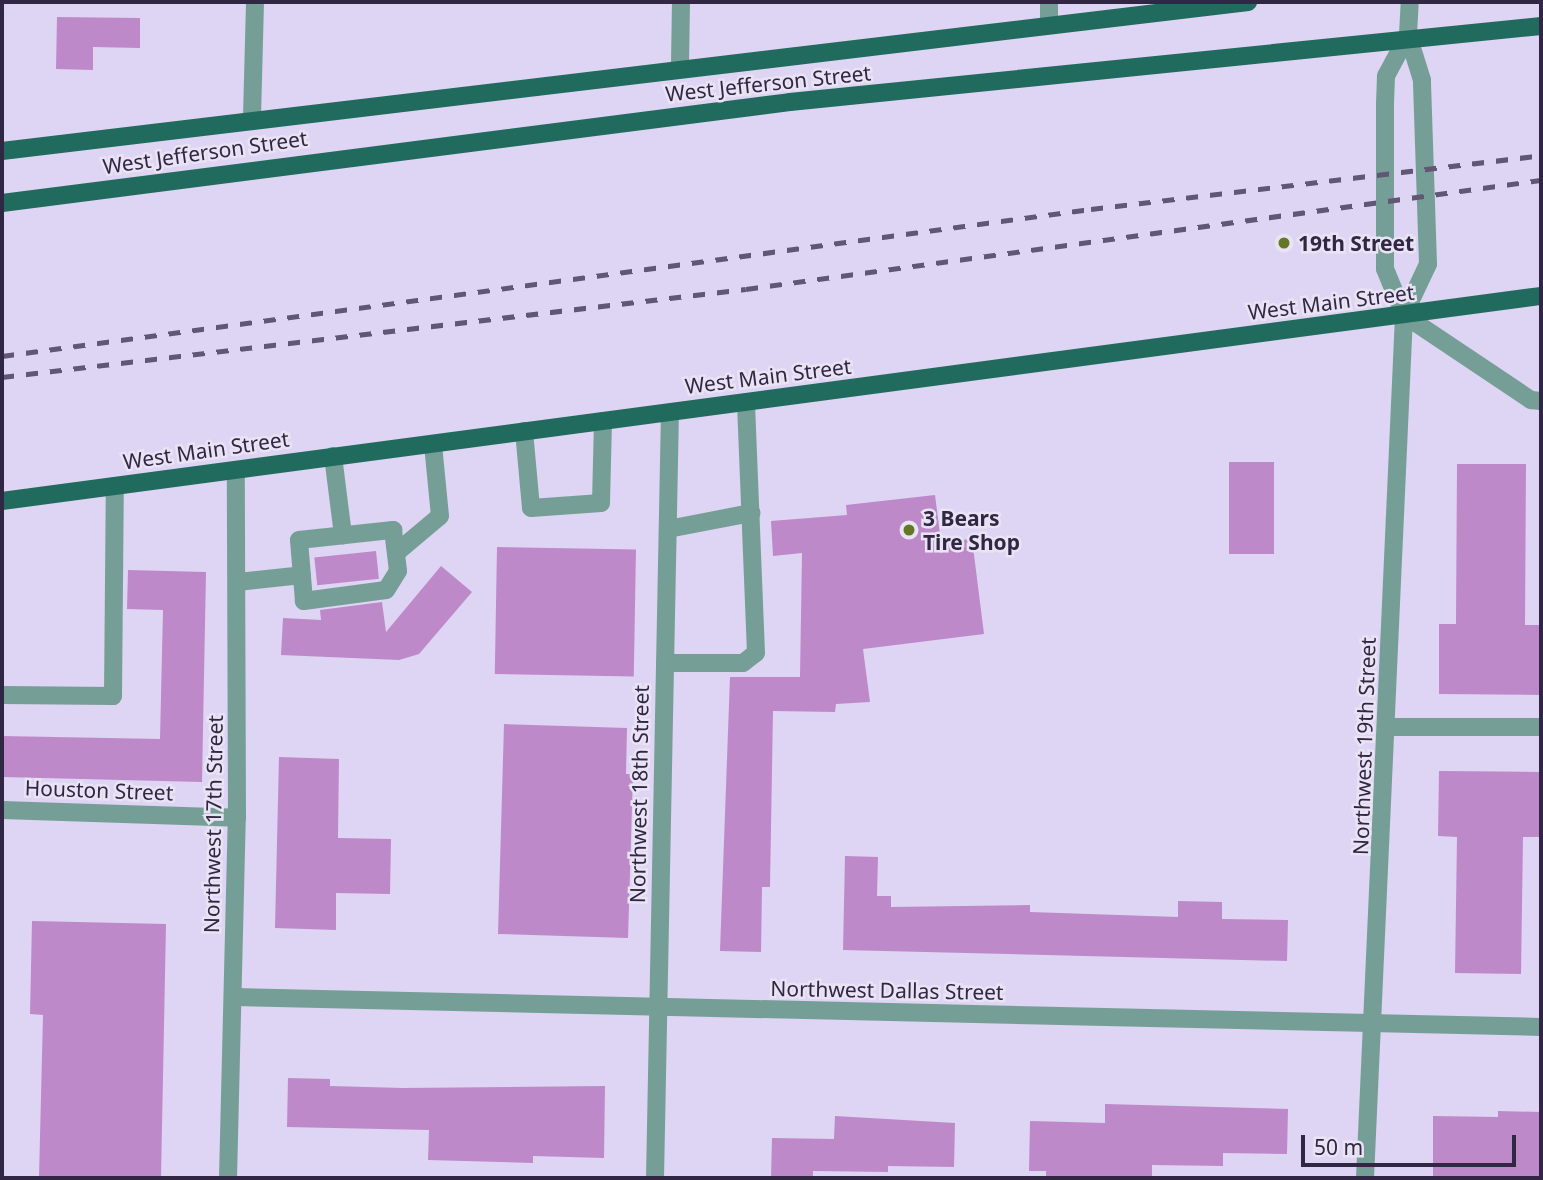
<!DOCTYPE html>
<style>
body{margin:0}
#map{position:relative;width:1543px;height:1180px;overflow:hidden;background:#ded4f3;font-family:"Noto Sans",sans-serif}
div>[style]{position:absolute}
.building>*{inset:0;background:#be89c9;transform-origin:0 0}
.minor>*{height:18px;margin:-9px;padding:0 9px;transform-origin:9px;border-radius:9px;background:#759f96}
.major>*{height:18px;margin:-9px;padding:0 9px;transform-origin:9px;border-radius:9px;background:#216a5e}
.rail>*{height:5px;margin-top:-2.5px;transform-origin:0;background:repeating-linear-gradient(90deg,#615674 0 12px,transparent 0 24px)}
.dots>*{width:19px;height:19px;translate:-50% -50%;box-sizing:border-box;border:4px solid #e9e4f4;border-radius:50%}
span{translate:-50% -50%;white-space:nowrap;text-align:center;line-height:1.15;-webkit-text-stroke:5px #e9e4f4;paint-order:stroke}
.street-label{font-size:21px;color:#312644}
.poi-label{font-size:21px;color:#312644;font-weight:700}
.left{translate:0 -50%;text-align:left}
.frame{position:absolute;inset:0;border:4px solid #312644;pointer-events:none}
.scale{position:absolute;left:1301px;top:1135px;width:215px;height:32px;box-sizing:border-box;border:4px solid #312644;border-top:0;padding-left:9px;font-size:21px;line-height:24px;white-space:nowrap;color:#312644;-webkit-text-stroke:5px #e9e4f4;paint-order:stroke}
</style>
<div id="map">
<div class="building">
<i style="clip-path:polygon(57px 17px,140px 18px,140px 48px,93px 47px,93px 70px,56px 69px)"></i>
<i style="left:1229px;top:462px;width:45px;height:92px"></i>
<i style="clip-path:polygon(1457px 464px,1526px 464px,1525px 625px,1541px 625px,1541px 695px,1439px 694px,1439px 624px,1456px 624px)"></i>
<i style="clip-path:polygon(935px 495px,941px 542px,972px 539px,984px 634px,863px 649px,870px 702px,836px 704px,835px 712px,773px 711px,770px 887px,762px 887px,761px 952px,720px 951px,730px 677px,800px 677px,802px 553px,773px 556px,771px 521px,847px 515px,846px 505px)"></i>
<i style="left:497px;top:547px;width:139px;height:127px;rotate:1deg"></i>
<i style="left:376px;top:551px;width:28px;height:62px;rotate:84deg"></i>
<i style="clip-path:polygon(441px 566px,472px 592px,419px 654px,399px 660px,281px 655px,283px 618px,321px 620px,320px 610px,382px 602px,386px 632px)"></i>
<i style="clip-path:polygon(128px 570px,206px 572px,202px 782px,2px 777px,2px 736px,160px 739px,163px 610px,127px 609px)"></i>
<i style="clip-path:polygon(504px 724px,627px 728px,626px 774px,633px 774px,628px 938px,498px 934px)"></i>
<i style="clip-path:polygon(279px 757px,339px 759px,338px 838px,391px 839px,390px 894px,336px 893px,336px 930px,275px 928px)"></i>
<i style="clip-path:polygon(1439px 771px,1541px 772px,1541px 837px,1523px 837px,1521px 974px,1455px 973px,1457px 837px,1438px 836px)"></i>
<i style="clip-path:polygon(845px 856px,878px 857px,877px 896px,891px 896px,891px 907px,1030px 905px,1030px 912px,1178px 917px,1178px 901px,1222px 902px,1222px 919px,1288px 920px,1287px 961px,843px 950px)"></i>
<i style="clip-path:polygon(32px 921px,166px 924px,161px 1178px,39px 1178px,43px 1015px,30px 1014px)"></i>
<i style="clip-path:polygon(288px 1078px,330px 1079px,330px 1086px,403px 1088px,605px 1086px,604px 1158px,533px 1156px,533px 1163px,428px 1160px,429px 1130px,287px 1127px)"></i>
<i style="clip-path:polygon(1105px 1104px,1288px 1109px,1287px 1154px,1223px 1153px,1223px 1166px,1152px 1165px,1152px 1178px,1046px 1178px,1046px 1171px,1029px 1171px,1030px 1121px,1105px 1123px)"></i>
<i style="clip-path:polygon(1498px 1111px,1541px 1112px,1541px 1178px,1433px 1178px,1433px 1116px,1498px 1117px)"></i>
<i style="clip-path:polygon(835px 1116px,955px 1123px,954px 1167px,888px 1166px,888px 1172px,813px 1171px,813px 1178px,771px 1178px,772px 1138px,834px 1139px)"></i>
</div>
<div class="minor">
<i style="left:1049px;top:2px;width:22px;rotate:90deg"></i>
<i style="left:680px;top:65px;width:63px;rotate:-89.1deg"></i>
<i style="left:252px;top:117px;width:115px;rotate:-88.5deg"></i>
<i style="left:1404px;top:315px;width:50px;rotate:-112.4deg"></i>
<i style="left:1385px;top:269px;width:165px;rotate:-90deg"></i>
<i style="left:1385px;top:104px;width:28px;rotate:-88deg"></i>
<i style="left:1386px;top:76px;width:47px;rotate:-61.8deg"></i>
<i style="left:1404px;top:315px;width:153px;rotate:33.8deg"></i>
<i style="left:1531px;top:400px;width:10px;rotate:6deg"></i>
<i style="left:524px;top:431px;width:77px;rotate:84.8deg"></i>
<i style="left:531px;top:508px;width:70px;rotate:-4.1deg"></i>
<i style="left:601px;top:503px;width:82px;rotate:-88.6deg"></i>
<i style="left:333px;top:456px;width:80px;rotate:82.8deg"></i>
<i style="left:668px;top:529px;width:85px;rotate:-10.9deg"></i>
<i style="left:393px;top:530px;width:41px;rotate:83deg"></i>
<i style="left:398px;top:571px;width:22px;rotate:122deg"></i>
<i style="left:386px;top:590px;width:83px;rotate:172.4deg"></i>
<i style="left:304px;top:601px;width:61px;rotate:-94.7deg"></i>
<i style="left:299px;top:540px;width:95px;rotate:-6.1deg"></i>
<i style="left:396px;top:553px;width:57px;rotate:-40.1deg"></i>
<i style="left:440px;top:516px;width:72px;rotate:-95.6deg"></i>
<i style="left:238px;top:582px;width:64px;rotate:-6.2deg"></i>
<i style="left:665px;top:663px;width:78px"></i>
<i style="left:743px;top:663px;width:16px;rotate:-38deg"></i>
<i style="left:756px;top:653px;width:251px;rotate:-92.3deg"></i>
<i style="left:2px;top:695px;width:111px;rotate:0.5deg"></i>
<i style="left:113px;top:696px;width:210px;rotate:-89.5deg"></i>
<i style="left:1387px;top:727px;width:154px"></i>
<i style="left:2px;top:810px;width:235px;rotate:1.9deg"></i>
<i style="left:233px;top:997px;width:1308px;rotate:1.31deg"></i>
<i style="left:228px;top:1178px;width:360px;rotate:-88.6deg"></i>
<i style="left:237px;top:818px;width:348px;rotate:-90.2deg"></i>
<i style="left:655px;top:1178px;width:766px;rotate:-88.88deg"></i>
<i style="left:1365px;top:1178px;width:864px;rotate:-87.41deg"></i>
<i style="left:1404px;top:315px;width:56px;rotate:-64.8deg"></i>
<i style="left:1428px;top:264px;width:184px;rotate:-91.9deg"></i>
<i style="left:1422px;top:80px;width:47px;rotate:-107.3deg"></i>
<i style="left:1408px;top:35px;width:33px;rotate:-87deg"></i>
</div>
<div class="major">
<i style="left:2px;top:151px;width:1255px;rotate:-6.82deg"></i>
<i style="left:2px;top:203px;width:794px;rotate:-7.3deg"></i>
<i style="left:790px;top:102px;width:755px;rotate:-5.78deg"></i>
<i style="left:2px;top:501px;width:1553px;rotate:-7.59deg"></i>
</div>
<div class="rail">
<i style="left:2px;top:356px;width:1099px;rotate:-7.69deg"></i>
<i style="left:1091px;top:209px;width:453px;rotate:-6.8deg"></i>
<i style="left:2px;top:377px;width:749px;rotate:-6.75deg"></i>
<i style="left:746px;top:289px;width:802px;rotate:-7.81deg"></i>
</div>
<div class="dots">
<i style="left:1284px;top:243px;background:#657725"></i>
<i style="left:909px;top:530px;background:#657725"></i>
</div>
<div class="street-label">
<span style="left:768px;top:83px;rotate:-6deg">West Jefferson Street</span>
<span style="left:205px;top:152px;rotate:-8deg">West Jefferson Street</span>
<span style="left:1331px;top:302px;rotate:-7deg">West Main Street</span>
<span style="left:768px;top:376px;rotate:-7deg">West Main Street</span>
<span style="left:206px;top:450px;rotate:-8deg">West Main Street</span>
<span style="left:1364px;top:746px;rotate:-88deg">Northwest 19th Street</span>
<span style="left:99px;top:790px;rotate:2deg">Houston Street</span>
<span style="left:639px;top:794px;rotate:-89deg">Northwest 18th Street</span>
<span style="left:213px;top:824px;rotate:-89deg">Northwest 17th Street</span>
<span style="left:887px;top:990px;rotate:1deg">Northwest Dallas Street</span>
</div>
<div class="poi-label">
<span class="left" style="left:1298px;top:243px">19th Street</span>
<span class="left" style="left:923px;top:530px">3 Bears<br>Tire Shop</span>
</div>
<div class="frame"></div>
<div class="scale">50 m</div>
</div>
